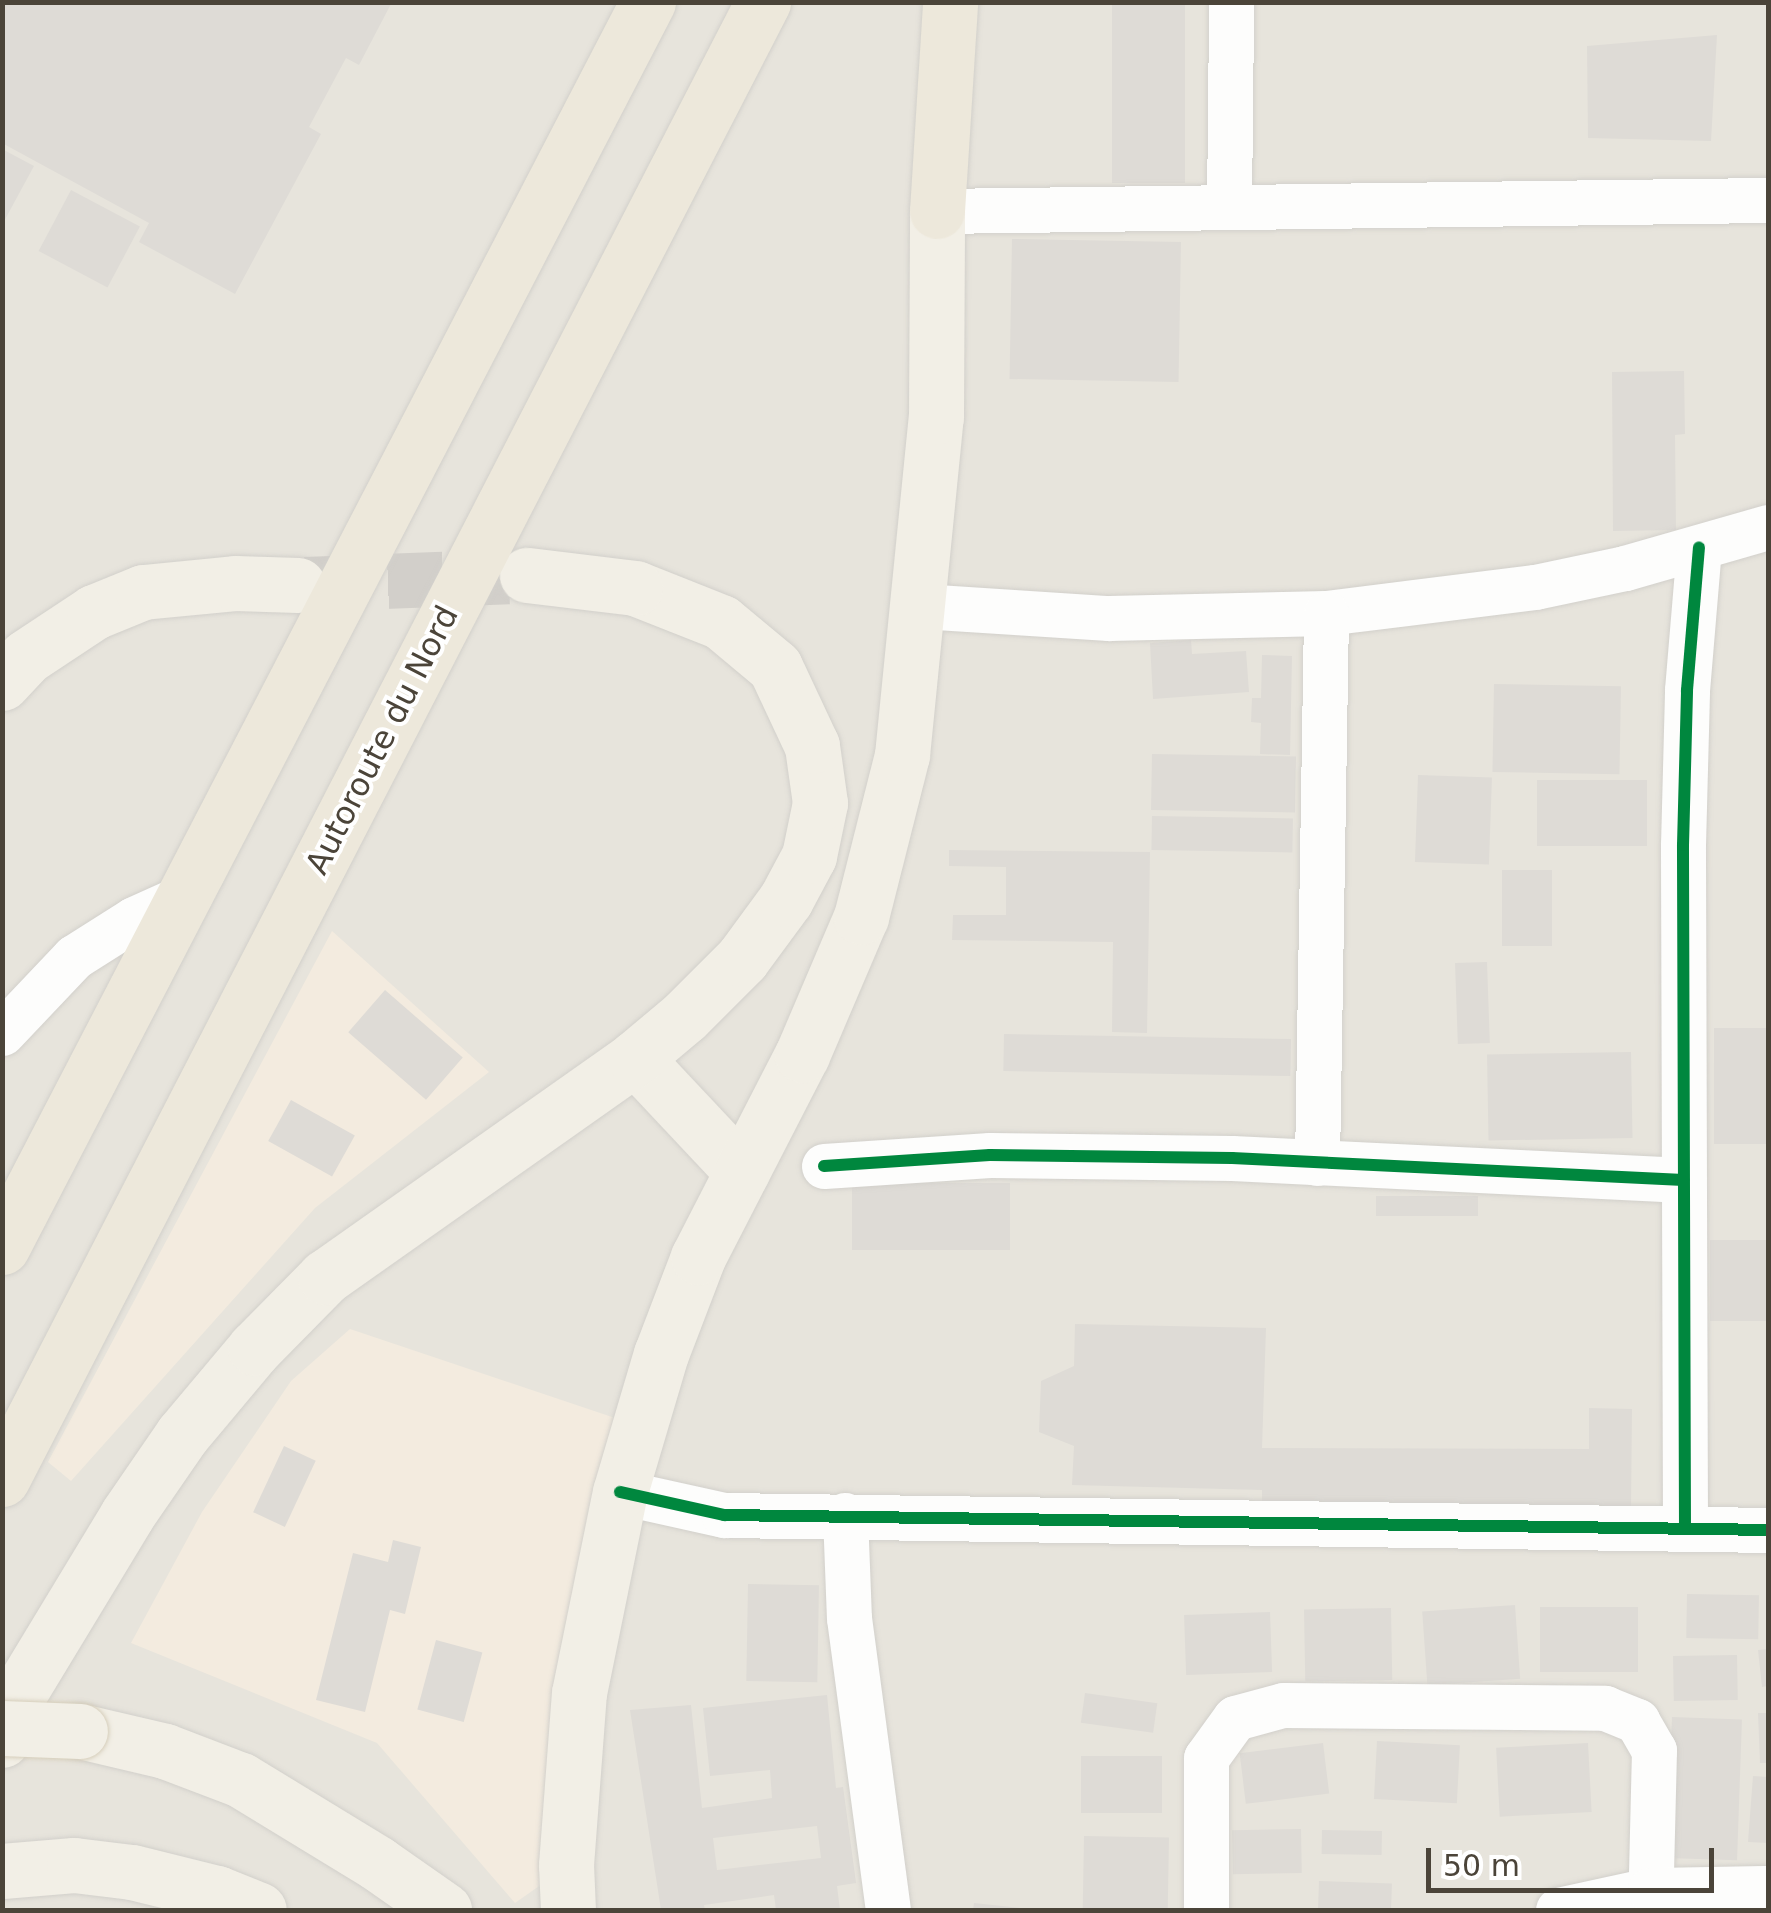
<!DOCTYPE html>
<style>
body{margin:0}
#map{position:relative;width:1771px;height:1913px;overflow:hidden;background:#f4f2ee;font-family:"DejaVu Sans",sans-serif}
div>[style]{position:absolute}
.residential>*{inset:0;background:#e7e4dc;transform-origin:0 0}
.commercial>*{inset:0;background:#f3ebdf}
.building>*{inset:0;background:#dedbd6;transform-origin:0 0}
.major-tunnel>*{height:55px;margin-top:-27.5px;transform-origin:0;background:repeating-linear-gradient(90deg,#d2cfca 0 55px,transparent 0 83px)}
.roads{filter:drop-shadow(0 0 2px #d2d0cb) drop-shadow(0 0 2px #d2d0cb)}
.minor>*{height:45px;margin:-22.5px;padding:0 22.5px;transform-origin:22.5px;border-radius:22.5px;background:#fdfdfc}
.major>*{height:55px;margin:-27.5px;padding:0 27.5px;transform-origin:27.5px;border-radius:27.5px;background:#f2efe6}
.highway>*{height:55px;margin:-27.5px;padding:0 27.5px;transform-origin:27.5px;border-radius:27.5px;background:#ede8db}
.bridges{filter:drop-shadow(0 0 2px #d6cebb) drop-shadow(0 0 2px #d6cebb)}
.major-bridge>*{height:55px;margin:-27.5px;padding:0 27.5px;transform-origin:27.5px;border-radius:27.5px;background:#f2efe6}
.cycleway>*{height:12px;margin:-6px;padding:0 6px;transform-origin:6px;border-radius:6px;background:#00873e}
span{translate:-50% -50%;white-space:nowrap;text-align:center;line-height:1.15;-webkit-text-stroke:8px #fff;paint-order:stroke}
.street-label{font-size:32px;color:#4b4439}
.frame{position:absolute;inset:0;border:5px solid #4b4439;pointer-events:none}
.scale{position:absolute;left:1426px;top:1848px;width:288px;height:45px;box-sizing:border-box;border:5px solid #4b4439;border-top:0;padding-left:12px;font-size:30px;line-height:35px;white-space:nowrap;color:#4b4439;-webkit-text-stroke:8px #fff;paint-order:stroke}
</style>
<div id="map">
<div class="residential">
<i style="left:3px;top:3px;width:1765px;height:1907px"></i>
</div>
<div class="commercial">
<i style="clip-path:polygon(332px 931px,489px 1072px,315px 1208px,71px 1481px,48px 1462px)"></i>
<i style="clip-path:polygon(350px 1329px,618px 1419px,542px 1884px,515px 1903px,377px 1743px,131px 1643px,202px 1512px,291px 1381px)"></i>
</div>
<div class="building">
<i style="clip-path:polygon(2px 2px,392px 2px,359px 65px,346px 58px,309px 127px,321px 134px,235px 294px,139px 242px,149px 223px,2px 143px)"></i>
<i style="left:1112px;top:2px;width:73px;height:181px"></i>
<i style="clip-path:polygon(1717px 35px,1711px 141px,1588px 138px,1587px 46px)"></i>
<i style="clip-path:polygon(2px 149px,34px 166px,2px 225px)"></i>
<i style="left:71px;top:190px;width:78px;height:69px;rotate:28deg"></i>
<i style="left:1012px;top:239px;width:169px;height:140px;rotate:1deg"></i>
<i style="clip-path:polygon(1684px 371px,1685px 434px,1675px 435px,1676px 530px,1613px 531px,1612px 372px)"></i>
<i style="clip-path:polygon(1191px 640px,1192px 654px,1246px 651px,1249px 692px,1153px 699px,1150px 643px)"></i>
<i style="clip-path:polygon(1262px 655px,1292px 656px,1290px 755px,1260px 754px,1261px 723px,1251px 722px,1252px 698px,1261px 698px)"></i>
<i style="left:1494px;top:684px;width:127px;height:88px;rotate:1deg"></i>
<i style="left:1152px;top:754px;width:144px;height:56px;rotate:1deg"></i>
<i style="left:1418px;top:775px;width:74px;height:87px;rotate:2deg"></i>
<i style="left:1537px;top:780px;width:110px;height:66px"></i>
<i style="left:1152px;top:816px;width:141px;height:34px;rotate:1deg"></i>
<i style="clip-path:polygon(949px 850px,1150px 852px,1147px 1033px,1112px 1032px,1113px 942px,952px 940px,953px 915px,1006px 915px,1006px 867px,949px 866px)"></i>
<i style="left:1502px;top:870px;width:50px;height:76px"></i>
<i style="left:1487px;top:962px;width:81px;height:32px;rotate:88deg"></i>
<i style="left:385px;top:990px;width:103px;height:56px;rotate:41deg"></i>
<i style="left:1714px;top:1028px;width:54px;height:116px"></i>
<i style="left:1004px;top:1034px;width:287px;height:37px;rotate:1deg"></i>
<i style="left:1631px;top:1052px;width:86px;height:144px;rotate:89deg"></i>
<i style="left:291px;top:1100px;width:73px;height:47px;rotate:29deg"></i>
<i style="left:1010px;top:1183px;width:67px;height:158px;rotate:90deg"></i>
<i style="left:1478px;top:1196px;width:20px;height:102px;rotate:90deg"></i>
<i style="left:1710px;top:1240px;width:58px;height:81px"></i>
<i style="clip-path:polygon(1075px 1324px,1266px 1328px,1262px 1448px,1589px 1449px,1589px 1408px,1632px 1409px,1631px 1507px,1262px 1506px,1262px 1490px,1072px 1485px,1074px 1446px,1039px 1432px,1041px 1381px,1074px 1366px)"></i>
<i style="left:284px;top:1446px;width:35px;height:73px;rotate:25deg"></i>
<i style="clip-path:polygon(393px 1540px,421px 1547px,405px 1614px,390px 1610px,365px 1712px,316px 1700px,353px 1553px,388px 1562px)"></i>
<i style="left:748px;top:1584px;width:71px;height:97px;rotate:1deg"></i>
<i style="left:1687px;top:1594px;width:72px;height:44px;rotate:1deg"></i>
<i style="left:1515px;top:1605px;width:74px;height:93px;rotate:86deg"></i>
<i style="left:1540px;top:1607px;width:98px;height:65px"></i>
<i style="left:1391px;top:1608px;width:72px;height:87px;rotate:89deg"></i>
<i style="left:1270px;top:1612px;width:60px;height:86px;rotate:88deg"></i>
<i style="left:436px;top:1640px;width:48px;height:72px;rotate:15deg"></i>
<i style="clip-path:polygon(1768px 1649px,1768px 1686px,1762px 1687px,1758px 1650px)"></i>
<i style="left:1737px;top:1655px;width:45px;height:64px;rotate:89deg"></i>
<i style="left:1085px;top:1693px;width:73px;height:30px;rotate:8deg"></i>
<i style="clip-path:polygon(evenodd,827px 1695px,836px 1788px,843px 1787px,856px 1883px,837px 1886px,840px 1910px,776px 1910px,774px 1895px,704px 1905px,705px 1910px,661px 1910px,630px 1710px,691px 1705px,702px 1808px,772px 1798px,770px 1770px,710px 1776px,703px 1708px,827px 1695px,817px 1826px,821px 1858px,717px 1870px,713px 1838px,817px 1826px)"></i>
<i style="clip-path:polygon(1758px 1713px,1768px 1713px,1768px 1763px,1760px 1763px)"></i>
<i style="left:1672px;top:1717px;width:70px;height:141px;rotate:2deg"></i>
<i style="left:1377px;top:1741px;width:83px;height:58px;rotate:3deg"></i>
<i style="left:1323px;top:1743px;width:51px;height:84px;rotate:83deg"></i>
<i style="left:1588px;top:1743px;width:69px;height:92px;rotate:87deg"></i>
<i style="left:1162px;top:1756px;width:57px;height:81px;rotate:90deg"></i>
<i style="clip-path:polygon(1753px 1776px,1768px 1777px,1768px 1843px,1748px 1842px)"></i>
<i style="left:1301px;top:1829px;width:44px;height:69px;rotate:89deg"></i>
<i style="left:1322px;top:1830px;width:60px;height:24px;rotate:1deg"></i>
<i style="left:1084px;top:1836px;width:85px;height:74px;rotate:1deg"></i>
<i style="left:1319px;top:1881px;width:73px;height:29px;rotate:2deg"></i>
<i style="clip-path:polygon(974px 1903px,1020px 1908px,1020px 1910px,973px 1910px)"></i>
</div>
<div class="major-tunnel">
<i style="left:305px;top:584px;width:204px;rotate:-2.2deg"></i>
</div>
<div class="roads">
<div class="minor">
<i style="left:1229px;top:207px;width:205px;rotate:-89.4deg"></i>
<i style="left:937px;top:211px;width:831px;rotate:-0.76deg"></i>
<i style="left:921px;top:606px;width:188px;rotate:3.7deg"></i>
<i style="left:1109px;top:618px;width:217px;rotate:-1.3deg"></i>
<i style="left:1326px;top:613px;width:211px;rotate:-7.1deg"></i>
<i style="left:1535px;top:587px;width:92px;rotate:-11.9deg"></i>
<i style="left:1625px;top:568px;width:149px;rotate:-16deg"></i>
<i style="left:2px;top:1033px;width:105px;rotate:-46.5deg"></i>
<i style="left:74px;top:957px;width:71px;rotate:-32.3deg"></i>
<i style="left:134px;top:919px;width:56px;rotate:-24.3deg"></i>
<i style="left:1317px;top:1163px;width:550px;rotate:-89.06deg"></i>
<i style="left:824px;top:1166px;width:166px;rotate:-3.8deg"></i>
<i style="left:990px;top:1155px;width:242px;rotate:0.7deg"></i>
<i style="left:1232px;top:1158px;width:452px;rotate:2.8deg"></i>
<i style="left:620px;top:1492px;width:107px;rotate:12.5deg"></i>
<i style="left:724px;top:1515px;width:1044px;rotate:0.82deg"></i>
<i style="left:845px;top:1515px;width:103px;rotate:87.8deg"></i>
<i style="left:849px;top:1618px;width:295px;rotate:82.4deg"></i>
<i style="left:1685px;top:1528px;width:683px;rotate:-90.17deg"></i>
<i style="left:1683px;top:845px;width:155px;rotate:-88.5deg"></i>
<i style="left:1687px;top:690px;width:143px;rotate:-85.2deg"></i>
<i style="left:1206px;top:1910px;width:152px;rotate:-90deg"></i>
<i style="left:1206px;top:1758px;width:49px;rotate:-54.1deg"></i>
<i style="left:1235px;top:1718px;width:50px;rotate:-15.2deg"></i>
<i style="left:1283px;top:1705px;width:322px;rotate:0.5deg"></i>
<i style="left:1605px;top:1708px;width:35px;rotate:22deg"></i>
<i style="left:1637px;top:1721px;width:34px;rotate:60deg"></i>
<i style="left:1654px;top:1750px;width:160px;rotate:91.4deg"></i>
<i style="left:1558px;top:1910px;width:94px;rotate:-12.3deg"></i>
<i style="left:1650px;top:1890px;width:118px;rotate:-1deg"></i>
</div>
<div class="major">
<i style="left:2px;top:683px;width:35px;rotate:-47deg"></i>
<i style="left:26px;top:657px;width:82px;rotate:-33.5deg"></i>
<i style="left:94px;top:612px;width:53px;rotate:-22.2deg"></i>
<i style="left:143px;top:592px;width:92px;rotate:-5.6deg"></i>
<i style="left:235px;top:583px;width:63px;rotate:1.8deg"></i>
<i style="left:635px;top:1058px;width:156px;rotate:46.8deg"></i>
<i style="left:80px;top:1731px;width:87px;rotate:13.2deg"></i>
<i style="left:165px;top:1751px;width:81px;rotate:20.9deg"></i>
<i style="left:241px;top:1780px;width:159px;rotate:31.4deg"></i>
<i style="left:377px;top:1863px;width:82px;rotate:35deg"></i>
<i style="left:2px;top:1740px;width:51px;rotate:-69.4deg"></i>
<i style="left:20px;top:1692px;width:207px;rotate:-58.8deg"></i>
<i style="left:127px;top:1515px;width:97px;rotate:-55.5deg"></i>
<i style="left:182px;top:1435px;width:114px;rotate:-50deg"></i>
<i style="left:255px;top:1348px;width:100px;rotate:-45.4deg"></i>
<i style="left:325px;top:1277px;width:380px;rotate:-35.2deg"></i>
<i style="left:635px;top:1058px;width:65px;rotate:-40deg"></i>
<i style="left:685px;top:1016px;width:81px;rotate:-45deg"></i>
<i style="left:742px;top:959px;width:74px;rotate:-53.7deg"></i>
<i style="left:786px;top:899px;width:49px;rotate:-61.9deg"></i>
<i style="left:809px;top:856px;width:54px;rotate:-78.3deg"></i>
<i style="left:820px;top:803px;width:58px;rotate:-98deg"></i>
<i style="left:812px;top:746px;width:87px;rotate:-115.1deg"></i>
<i style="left:775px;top:667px;width:70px;rotate:-140.2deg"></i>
<i style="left:721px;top:622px;width:92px;rotate:-158.4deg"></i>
<i style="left:635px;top:588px;width:109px;rotate:-173.1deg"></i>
<i style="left:2px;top:1871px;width:72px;rotate:-4.8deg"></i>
<i style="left:74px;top:1865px;width:58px;rotate:6.9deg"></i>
<i style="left:132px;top:1872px;width:88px;rotate:13.9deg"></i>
<i style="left:217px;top:1893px;width:45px;rotate:22deg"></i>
<i style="left:568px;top:1910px;width:45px;rotate:-92.5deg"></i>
<i style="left:566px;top:1865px;width:172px;rotate:-85.7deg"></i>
<i style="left:579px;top:1693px;width:205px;rotate:-78.5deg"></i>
<i style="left:620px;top:1492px;width:144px;rotate:-73.5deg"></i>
<i style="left:661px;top:1354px;width:104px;rotate:-69.1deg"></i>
<i style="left:698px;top:1257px;width:227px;rotate:-62.8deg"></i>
<i style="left:802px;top:1055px;width:150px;rotate:-66.9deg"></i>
<i style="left:861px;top:917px;width:167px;rotate:-75.8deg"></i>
<i style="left:902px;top:755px;width:340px;rotate:-84.3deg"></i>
<i style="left:936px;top:417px;width:206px;rotate:-89.7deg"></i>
</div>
<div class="highway">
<i style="left:937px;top:211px;width:209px;rotate:-86.4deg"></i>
<i style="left:2px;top:1247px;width:1403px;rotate:-62.58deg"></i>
<i style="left:2px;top:1479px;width:1662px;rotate:-62.74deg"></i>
</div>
</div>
<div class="bridges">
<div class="major-bridge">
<i style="left:2px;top:1728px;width:78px;rotate:2.2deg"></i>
</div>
</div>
<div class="cycleway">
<i style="left:824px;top:1166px;width:166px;rotate:-3.8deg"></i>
<i style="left:990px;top:1155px;width:242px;rotate:0.7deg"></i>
<i style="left:1232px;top:1158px;width:452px;rotate:2.8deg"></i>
<i style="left:620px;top:1492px;width:107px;rotate:12.5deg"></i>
<i style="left:724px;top:1515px;width:1044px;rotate:0.82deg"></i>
<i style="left:1685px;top:1528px;width:683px;rotate:-90.17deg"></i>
<i style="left:1683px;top:845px;width:155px;rotate:-88.5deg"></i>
<i style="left:1687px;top:690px;width:143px;rotate:-85.2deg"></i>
</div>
<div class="street-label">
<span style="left:382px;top:740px;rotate:-63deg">Autoroute du Nord</span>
</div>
<div class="frame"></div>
<div class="scale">50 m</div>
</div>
